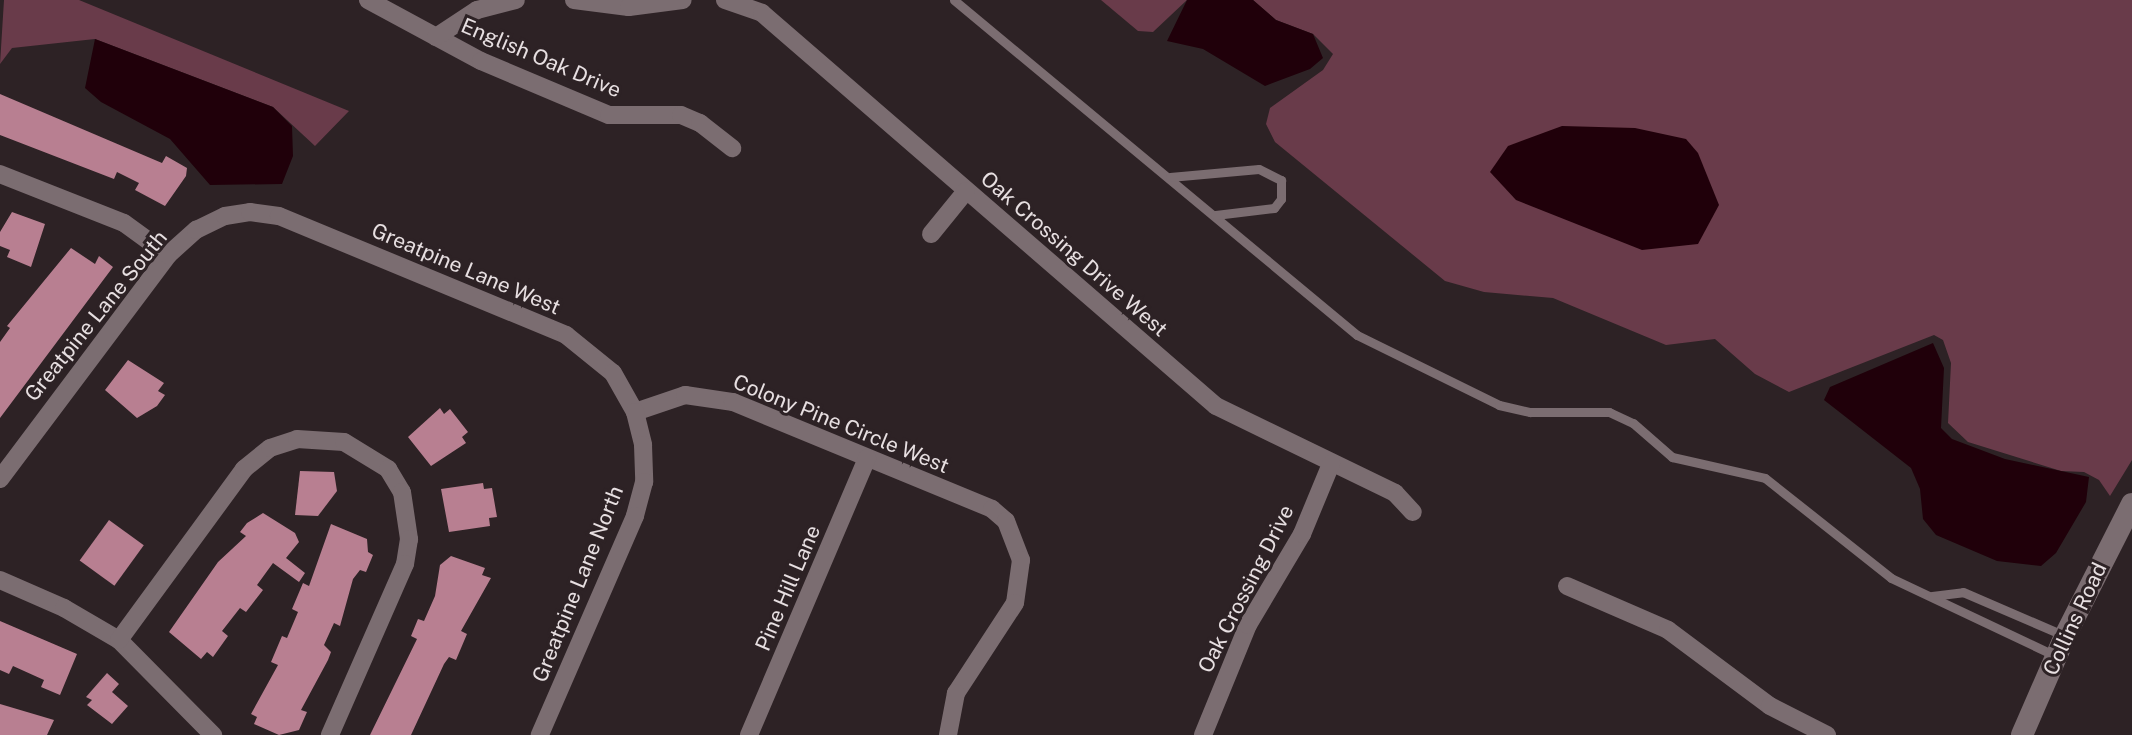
<!DOCTYPE html>
<style>
body{margin:0}
#map{position:relative;width:2132px;height:735px;overflow:hidden;background:#2d2225;font-family:"Public Sans",sans-serif}
div>[style]{position:absolute}
.green>*{inset:0;background:#693b4a}
.water>*{inset:0;background:#20000a}
.building>*{inset:0;background:#b87f91;transform-origin:0 0}
.service>*{height:9px;margin:-4.5px;padding:0 4.5px;transform-origin:4.5px;border-radius:4.5px;background:#7b6d71}
.minor>*{height:18px;margin:-9px;padding:0 9px;transform-origin:9px;border-radius:9px;background:#7b6d71}
.tertiary>*{height:22px;margin:-11px;padding:0 11px;transform-origin:11px;border-radius:11px;background:#7b6d71}
span{translate:-50% -50%;white-space:nowrap;text-align:center;line-height:1.15;-webkit-text-stroke:6px #2d2225;paint-order:stroke}
.street-label{font-size:21px;color:#e7dfe1}
</style>
<div id="map">
<div class="green">
<i style="clip-path:polygon(4px 0,79px 0,349px 111px,315px 146px,273px 107px,95px 39px,12px 48px,0 64px)"></i>
<i style="clip-path:polygon(1101px 0,1187px 0,1153px 32px,1138px 31px)"></i>
<i style="clip-path:polygon(1253px 0,2132px 0,2132px 460px,2110px 496px,2099px 480px,2084px 472px,2061px 471px,1968px 442px,1948px 423px,1951px 363px,1943px 340px,1934px 335px,1789px 392px,1755px 374px,1715px 339px,1666px 345px,1553px 298px,1484px 292px,1445px 281px,1275px 142px,1266px 124px,1270px 108px,1323px 70px,1333px 54px,1313px 34px,1276px 20px)"></i>
</div>
<div class="water">
<i style="clip-path:polygon(1187px 0,1253px 0,1276px 20px,1313px 34px,1323px 58px,1310px 69px,1265px 86px,1203px 49px,1167px 41px)"></i>
<i style="clip-path:polygon(95px 39px,273px 107px,292px 126px,293px 156px,282px 184px,210px 185px,170px 139px,101px 102px,85px 88px)"></i>
<i style="clip-path:polygon(1562px 126px,1635px 128px,1686px 139px,1698px 153px,1719px 205px,1698px 244px,1642px 250px,1516px 200px,1490px 172px,1508px 146px)"></i>
<i style="clip-path:polygon(1933px 343px,1944px 368px,1941px 428px,1952px 439px,2005px 459px,2089px 477px,2086px 502px,2056px 553px,2041px 566px,1997px 561px,1936px 535px,1923px 519px,1920px 489px,1911px 468px,1824px 400px,1830px 387px)"></i>
</div>
<div class="building">
<i style="clip-path:polygon(0 94px,162px 163px,166px 156px,187px 168px,186px 176px,165px 206px,135px 190px,139px 183px,117px 172px,114px 179px,0 135px)"></i>
<i style="clip-path:polygon(12px 212px,45px 224px,31px 267px,7px 257px,10px 250px,0 246px,0 232px)"></i>
<i style="clip-path:polygon(71px 248px,95px 264px,99px 256px,113px 267px,0 418px,0 342px,10px 328px,7px 326px)"></i>
<i style="clip-path:polygon(128px 360px,164px 383px,158px 391px,165px 395px,157px 406px,137px 418px,105px 390px)"></i>
<i style="clip-path:polygon(440px 408px,444px 414px,450px 409px,468px 432px,462px 437px,466px 443px,431px 466px,408px 437px)"></i>
<i style="clip-path:polygon(300px 471px,334px 472px,337px 491px,318px 516px,295px 515px)"></i>
<i style="clip-path:polygon(483px 483px,484px 489px,492px 488px,497px 517px,489px 518px,490px 526px,449px 532px,441px 489px)"></i>
<i style="clip-path:polygon(263px 513px,295px 533px,299px 542px,286px 558px,305px 573px,299px 582px,273px 563px,257px 585px,263px 590px,256px 599px,246px 612px,240px 608px,222px 631px,228px 636px,213px 657px,207px 652px,201px 659px,169px 632px,218px 562px,246px 536px,240px 532px,247px 523px)"></i>
<i style="left:109px;top:520px;width:43px;height:50px;rotate:36deg"></i>
<i style="clip-path:polygon(331px 524px,367px 539px,368px 552px,373px 555px,366px 572px,360px 570px,353px 579px,340px 626px,334px 623px,324px 645px,331px 652px,328px 660px,301px 710px,307px 712px,299px 730px,279px 735px,254px 724px,257px 717px,251px 714px,278px 665px,271px 662px,282px 636px,287px 638px,298px 612px,292px 609px,303px 583px,309px 586px)"></i>
<i style="clip-path:polygon(451px 556px,485px 568px,482px 575px,491px 578px,461px 631px,467px 634px,456px 660px,449px 657px,444px 664px,411px 735px,370px 735px,417px 639px,411px 636px,418px 619px,424px 621px,435px 596px,440px 565px)"></i>
<i style="clip-path:polygon(0 621px,77px 654px,60px 695px,41px 687px,44px 680px,13px 666px,9px 674px,0 670px)"></i>
<i style="clip-path:polygon(107px 673px,119px 684px,112px 692px,128px 706px,112px 724px,87px 705px,92px 700px,86px 697px)"></i>
<i style="clip-path:polygon(0 704px,54px 720px,47px 735px,0 735px)"></i>
</div>
<div class="service">
<i style="left:954px;top:0;width:524px;rotate:39.74deg"></i>
<i style="left:1357px;top:335px;width:158px;rotate:26.2deg"></i>
<i style="left:1499px;top:405px;width:32px;rotate:13deg"></i>
<i style="left:1530px;top:412px;width:79px"></i>
<i style="left:1609px;top:412px;width:26px;rotate:25deg"></i>
<i style="left:1633px;top:423px;width:52px;rotate:41.1deg"></i>
<i style="left:1672px;top:457px;width:95px;rotate:12.7deg"></i>
<i style="left:1765px;top:478px;width:161px;rotate:38.4deg"></i>
<i style="left:1891px;top:578px;width:183px;rotate:25.3deg"></i>
<i style="left:1170px;top:177px;width:89px;rotate:-5.1deg"></i>
<i style="left:1259px;top:169px;width:25px;rotate:27deg"></i>
<i style="left:1281px;top:180px;width:19px;rotate:90deg"></i>
<i style="left:1281px;top:199px;width:11px;rotate:128deg"></i>
<i style="left:1274px;top:208px;width:59px;rotate:173.2deg"></i>
<i style="left:1932px;top:596px;width:31px;rotate:-7deg"></i>
<i style="left:1963px;top:592px;width:111px;rotate:23.3deg"></i>
</div>
<div class="minor">
<i style="left:368px;top:0;width:128px;rotate:28.4deg"></i>
<i style="left:481px;top:61px;width:139px;rotate:22.9deg"></i>
<i style="left:609px;top:115px;width:72px"></i>
<i style="left:681px;top:115px;width:21px;rotate:23deg"></i>
<i style="left:700px;top:123px;width:41px;rotate:38deg"></i>
<i style="left:574px;top:0;width:55px;rotate:7.3deg"></i>
<i style="left:629px;top:7px;width:54px;rotate:-7.4deg"></i>
<i style="left:725px;top:0;width:39px;rotate:19deg"></i>
<i style="left:762px;top:13px;width:600px;rotate:40.88deg"></i>
<i style="left:1216px;top:406px;width:199px;rotate:25.9deg"></i>
<i style="left:1395px;top:493px;width:26px;rotate:47deg"></i>
<i style="left:436px;top:37px;width:49px;rotate:-33.4deg"></i>
<i style="left:477px;top:10px;width:40px;rotate:-14.4deg"></i>
<i style="left:0;top:174px;width:133px;rotate:21.6deg"></i>
<i style="left:124px;top:223px;width:54px;rotate:36deg"></i>
<i style="left:931px;top:234px;width:55px;rotate:-50.9deg"></i>
<i style="left:635px;top:412px;width:53px;rotate:-18.8deg"></i>
<i style="left:685px;top:395px;width:49px;rotate:8.3deg"></i>
<i style="left:733px;top:402px;width:280px;rotate:22.4deg"></i>
<i style="left:992px;top:509px;width:18px;rotate:41deg"></i>
<i style="left:1006px;top:521px;width:42px;rotate:69deg"></i>
<i style="left:1021px;top:560px;width:43px;rotate:97.9deg"></i>
<i style="left:1015px;top:603px;width:108px;rotate:123.2deg"></i>
<i style="left:956px;top:693px;width:43px;rotate:100.8deg"></i>
<i style="left:0;top:479px;width:280px;rotate:-53.1deg"></i>
<i style="left:168px;top:255px;width:38px;rotate:-42deg"></i>
<i style="left:196px;top:230px;width:32px;rotate:-26deg"></i>
<i style="left:225px;top:216px;width:25px;rotate:-9deg"></i>
<i style="left:250px;top:212px;width:29px;rotate:8deg"></i>
<i style="left:279px;top:216px;width:311px;rotate:22.5deg"></i>
<i style="left:566px;top:335px;width:60px;rotate:39deg"></i>
<i style="left:613px;top:373px;width:45px;rotate:60.6deg"></i>
<i style="left:635px;top:412px;width:34px;rotate:76deg"></i>
<i style="left:643px;top:445px;width:37px;rotate:88deg"></i>
<i style="left:644px;top:482px;width:35px;rotate:105deg"></i>
<i style="left:635px;top:516px;width:239px;rotate:113.5deg"></i>
<i style="left:0;top:580px;width:70px;rotate:23.6deg"></i>
<i style="left:64px;top:608px;width:64px;rotate:30.2deg"></i>
<i style="left:119px;top:640px;width:134px;rotate:45.3deg"></i>
<i style="left:1567px;top:586px;width:110px;rotate:23.5deg"></i>
<i style="left:1668px;top:630px;width:127px;rotate:36.7deg"></i>
<i style="left:1770px;top:706px;width:64px;rotate:27deg"></i>
<i style="left:119px;top:640px;width:212px;rotate:-53.8deg"></i>
<i style="left:244px;top:469px;width:33px;rotate:-39deg"></i>
<i style="left:270px;top:448px;width:28px;rotate:-18deg"></i>
<i style="left:297px;top:439px;width:47px;rotate:3.7deg"></i>
<i style="left:344px;top:442px;width:52px;rotate:31.5deg"></i>
<i style="left:388px;top:469px;width:27px;rotate:59deg"></i>
<i style="left:402px;top:492px;width:48px;rotate:81.5deg"></i>
<i style="left:409px;top:539px;width:25px;rotate:99deg"></i>
<i style="left:405px;top:564px;width:187px;rotate:113.7deg"></i>
<i style="left:749px;top:735px;width:301px;rotate:-66.9deg"></i>
<i style="left:1203px;top:735px;width:119px;rotate:-67.8deg"></i>
<i style="left:1248px;top:625px;width:106px;rotate:-59.3deg"></i>
<i style="left:1302px;top:534px;width:76px;rotate:-67.5deg"></i>
</div>
<div class="tertiary">
<i style="left:2022px;top:735px;width:108px;rotate:-66.5deg"></i>
<i style="left:2065px;top:636px;width:148px;rotate:-63.1deg"></i>
</div>
<div class="street-label">
<span style="left:541px;top:58px;rotate:23deg">English Oak Drive</span>
<span style="left:1074px;top:254px;rotate:41deg">Oak Crossing Drive West</span>
<span style="left:466px;top:269px;rotate:23deg">Greatpine Lane West</span>
<span style="left:96px;top:316px;rotate:-51deg">Greatpine Lane South</span>
<span style="left:841px;top:424px;rotate:22deg">Colony Pine Circle West</span>
<span style="left:578px;top:584px;rotate:-68deg">Greatpine Lane North</span>
<span style="left:788px;top:588px;rotate:-67deg">Pine Hill Lane</span>
<span style="left:1246px;top:589px;rotate:-63deg">Oak Crossing Drive</span>
<span style="left:2075px;top:619px;rotate:-65deg">Collins Road</span>
</div>
</div>
